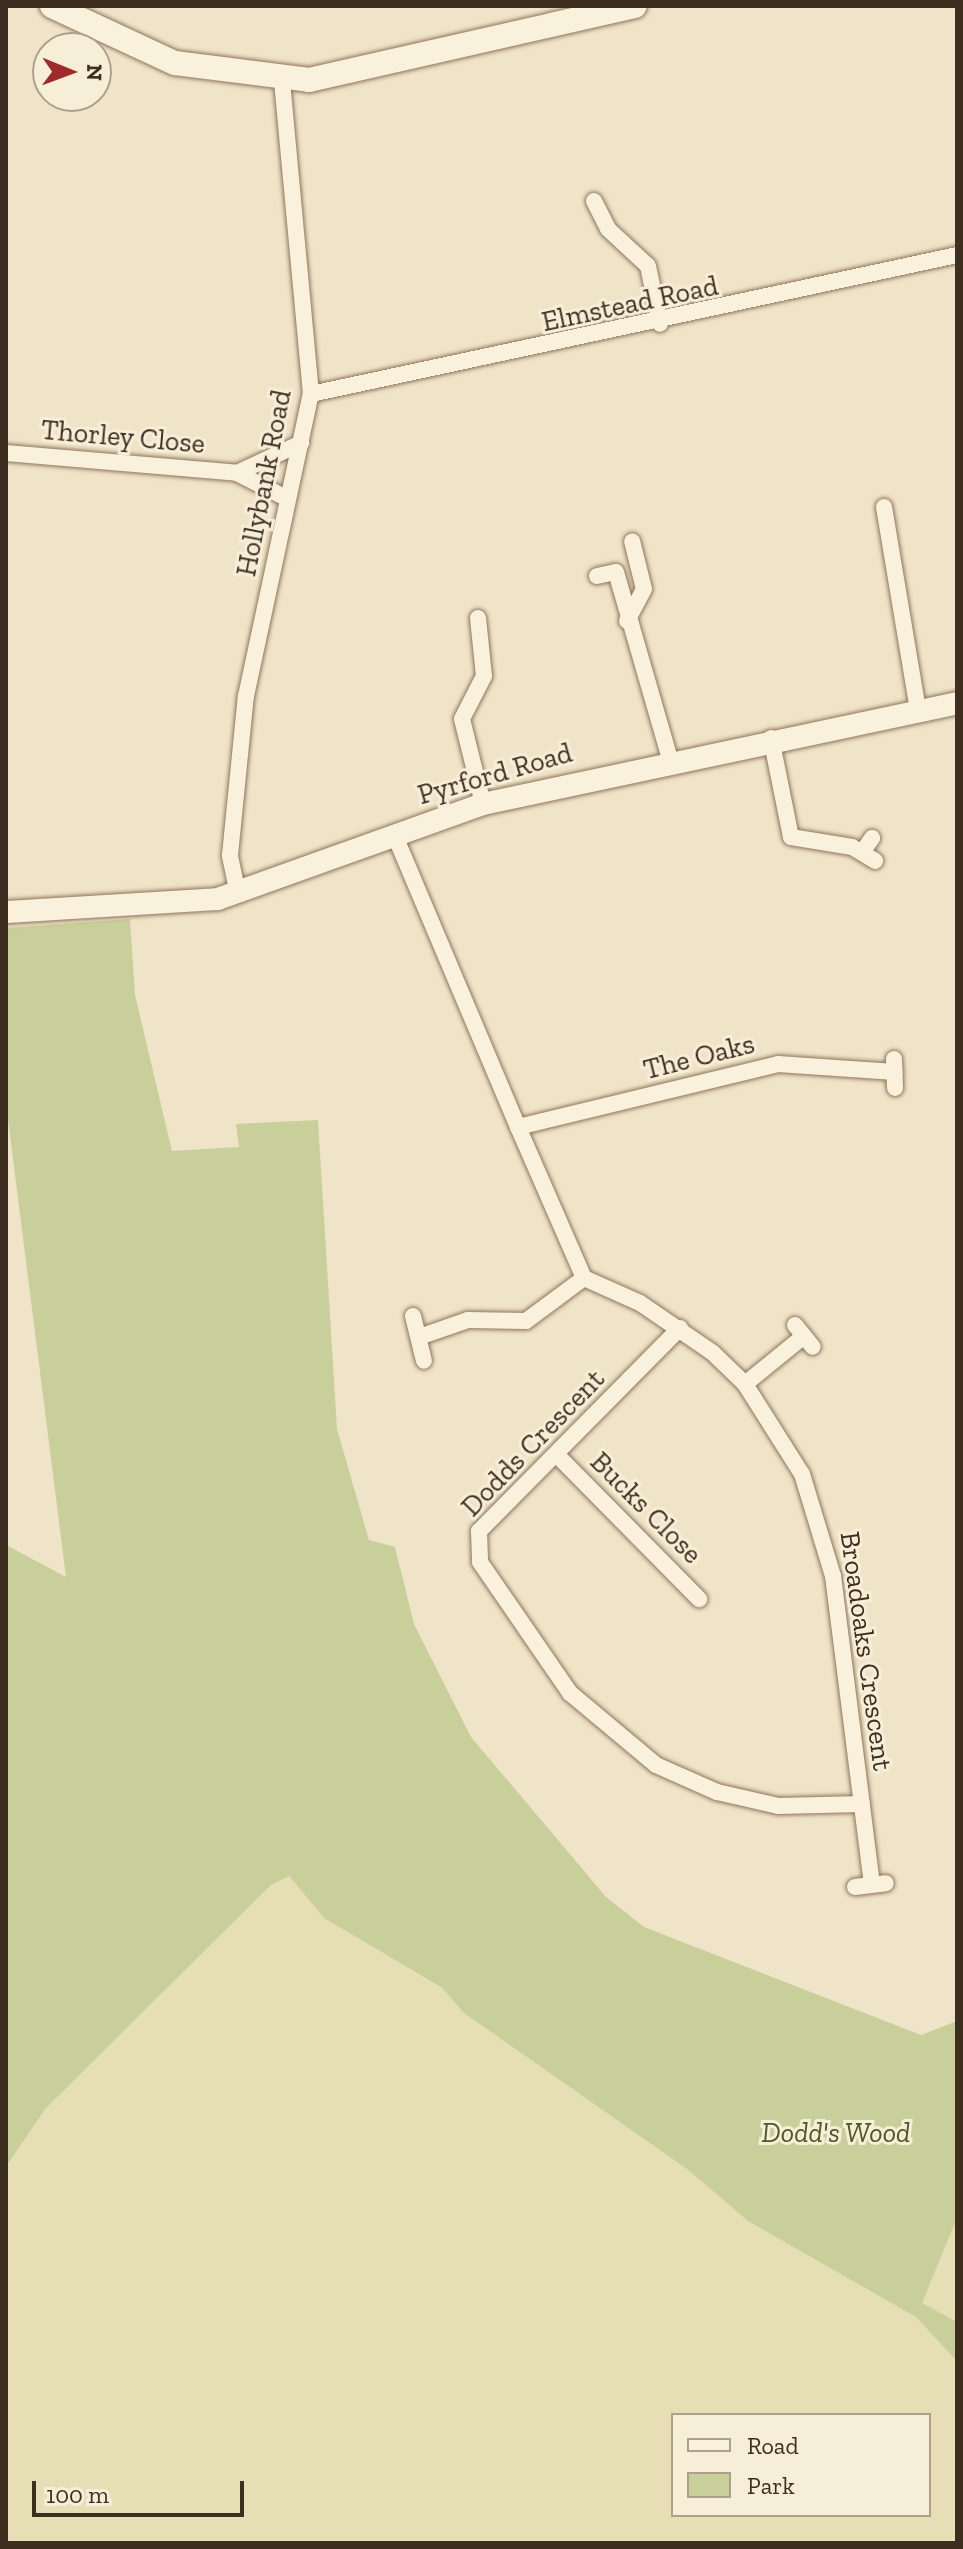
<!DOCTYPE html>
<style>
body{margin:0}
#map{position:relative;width:963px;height:2549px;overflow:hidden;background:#f0e4c8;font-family:"Zilla Slab",serif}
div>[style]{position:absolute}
.farmland>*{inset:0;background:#e6deb5}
.green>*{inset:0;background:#c9cf9b}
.roads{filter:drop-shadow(0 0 2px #8d765c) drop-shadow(0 0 2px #8d765c)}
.minor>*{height:16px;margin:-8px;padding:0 8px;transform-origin:8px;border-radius:8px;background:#faf1dc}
.tertiary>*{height:22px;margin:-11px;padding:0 11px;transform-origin:11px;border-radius:11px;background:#faf1dc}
.secondary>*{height:24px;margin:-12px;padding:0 12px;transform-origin:12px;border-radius:12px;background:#faf1dc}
span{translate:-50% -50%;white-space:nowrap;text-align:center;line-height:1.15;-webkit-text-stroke:6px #f7eed8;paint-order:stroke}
.street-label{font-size:28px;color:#3d2e20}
.park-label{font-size:28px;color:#4d5a26;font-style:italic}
.frame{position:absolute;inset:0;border:8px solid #3d2e20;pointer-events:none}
.legend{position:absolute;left:671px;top:2413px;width:260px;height:104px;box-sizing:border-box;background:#f7eed8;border:2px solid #ada18e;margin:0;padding:10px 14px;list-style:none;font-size:24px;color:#3d2e20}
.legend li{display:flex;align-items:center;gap:16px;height:40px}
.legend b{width:40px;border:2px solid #ada18e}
.north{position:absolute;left:32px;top:32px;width:80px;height:80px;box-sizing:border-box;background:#f7eed8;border:2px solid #ada18e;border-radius:50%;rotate:91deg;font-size:22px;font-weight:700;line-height:32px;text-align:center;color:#3d2e20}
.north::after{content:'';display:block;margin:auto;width:28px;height:36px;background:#9e2a2b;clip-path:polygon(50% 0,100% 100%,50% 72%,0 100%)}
.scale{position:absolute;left:32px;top:2481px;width:212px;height:36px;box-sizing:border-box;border:4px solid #3d2e20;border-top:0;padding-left:10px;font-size:24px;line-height:28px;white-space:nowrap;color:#3d2e20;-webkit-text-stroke:6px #f7eed8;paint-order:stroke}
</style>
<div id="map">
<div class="farmland">
<i style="clip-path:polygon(evenodd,289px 1876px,324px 1918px,442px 1989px,464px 2013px,687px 2169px,748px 2221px,916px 2317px,957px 2218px,957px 2543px,6px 2543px,7px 2165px,46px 2108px,271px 1885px,289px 1876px,673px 2415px,929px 2415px,929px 2515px,673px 2515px,673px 2415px)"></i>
</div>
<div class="green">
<i style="clip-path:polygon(130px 919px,135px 995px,172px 1151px,239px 1147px,236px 1124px,318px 1120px,337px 1429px,369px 1540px,395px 1547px,414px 1624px,471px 1737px,606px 1897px,644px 1927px,921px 2035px,957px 2021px,957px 2218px,922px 2303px,957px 2322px,957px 2361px,916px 2317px,748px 2221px,687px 2169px,464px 2013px,442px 1988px,324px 1918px,289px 1876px,271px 1885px,46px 2108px,7px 2165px,6px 2220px,6px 1545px,66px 1577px,6px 1104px,6px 928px)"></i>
</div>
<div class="roads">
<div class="minor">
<i style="left:594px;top:201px;width:31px;rotate:63deg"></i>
<i style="left:608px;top:229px;width:54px;rotate:42.8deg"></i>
<i style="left:648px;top:266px;width:59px;rotate:78.3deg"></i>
<i style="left:311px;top:394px;width:661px;rotate:-12.14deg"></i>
<i style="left:6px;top:453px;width:232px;rotate:4.9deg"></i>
<i style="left:237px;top:473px;width:57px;rotate:27deg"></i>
<i style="left:237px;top:473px;width:71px;rotate:-25.1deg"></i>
<i style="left:884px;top:507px;width:206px;rotate:80.5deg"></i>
<i style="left:597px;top:576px;width:19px;rotate:-12deg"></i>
<i style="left:616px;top:572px;width:195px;rotate:73.9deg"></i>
<i style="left:478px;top:618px;width:58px;rotate:84.1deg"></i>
<i style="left:484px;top:676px;width:48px;rotate:117.1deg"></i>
<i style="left:462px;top:719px;width:88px;rotate:76.1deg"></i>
<i style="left:627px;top:621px;width:36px;rotate:-62deg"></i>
<i style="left:644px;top:589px;width:49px;rotate:-104deg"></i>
<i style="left:771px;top:738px;width:101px;rotate:78.6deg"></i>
<i style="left:791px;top:837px;width:62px;rotate:9.3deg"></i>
<i style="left:852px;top:847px;width:27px;rotate:31deg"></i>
<i style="left:395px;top:836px;width:316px;rotate:67.1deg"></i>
<i style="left:518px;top:1127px;width:268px;rotate:-13.6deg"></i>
<i style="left:778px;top:1064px;width:117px;rotate:3.9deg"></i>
<i style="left:863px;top:851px;width:16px;rotate:-55deg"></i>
<i style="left:238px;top:894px;width:40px;rotate:-102deg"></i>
<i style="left:230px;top:855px;width:160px;rotate:-84.3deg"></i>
<i style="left:246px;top:696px;width:309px;rotate:-77.9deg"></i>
<i style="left:311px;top:394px;width:316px;rotate:-95.3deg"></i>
<i style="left:894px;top:1059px;width:29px;rotate:88deg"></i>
<i style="left:518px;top:1127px;width:165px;rotate:66.4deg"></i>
<i style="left:584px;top:1278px;width:61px;rotate:24.1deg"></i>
<i style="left:640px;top:1303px;width:88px;rotate:34.4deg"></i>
<i style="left:713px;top:1353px;width:45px;rotate:44.1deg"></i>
<i style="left:745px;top:1384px;width:107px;rotate:57.7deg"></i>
<i style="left:802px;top:1474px;width:107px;rotate:73.1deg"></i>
<i style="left:833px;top:1576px;width:310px;rotate:82.8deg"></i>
<i style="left:413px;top:1316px;width:46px;rotate:76.3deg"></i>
<i style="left:795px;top:1325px;width:28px;rotate:51deg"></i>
<i style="left:680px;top:1328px;width:286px;rotate:134.7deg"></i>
<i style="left:479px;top:1531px;width:31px;rotate:88deg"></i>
<i style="left:480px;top:1562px;width:159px;rotate:55.5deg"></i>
<i style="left:570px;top:1693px;width:112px;rotate:39.9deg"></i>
<i style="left:656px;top:1765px;width:67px;rotate:23.9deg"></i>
<i style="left:717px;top:1792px;width:63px;rotate:12.9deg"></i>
<i style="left:778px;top:1806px;width:84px;rotate:-1.4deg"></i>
<i style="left:422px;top:1336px;width:49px;rotate:-19.2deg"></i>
<i style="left:468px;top:1320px;width:58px;rotate:1deg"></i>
<i style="left:526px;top:1321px;width:72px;rotate:-36.6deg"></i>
<i style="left:745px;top:1384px;width:76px;rotate:-39.1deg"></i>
<i style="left:556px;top:1454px;width:204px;rotate:45.4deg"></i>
<i style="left:855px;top:1887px;width:31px;rotate:-7deg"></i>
</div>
<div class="tertiary">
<i style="left:6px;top:912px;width:212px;rotate:-3.5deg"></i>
<i style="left:218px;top:899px;width:282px;rotate:-19.7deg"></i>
<i style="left:483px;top:804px;width:485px;rotate:-12deg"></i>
</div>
<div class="secondary">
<i style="left:52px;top:6px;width:136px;rotate:24.9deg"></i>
<i style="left:175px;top:63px;width:135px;rotate:7.2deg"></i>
<i style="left:309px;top:80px;width:334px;rotate:-12.8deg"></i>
</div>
</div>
<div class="street-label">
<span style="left:630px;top:304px;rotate:-12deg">Elmstead Road</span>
<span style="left:123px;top:437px;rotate:5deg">Thorley Close</span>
<span style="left:264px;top:483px;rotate:-79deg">Hollybank Road</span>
<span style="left:495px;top:774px;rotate:-16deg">Pyrford Road</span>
<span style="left:699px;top:1057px;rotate:-14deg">The Oaks</span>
<span style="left:533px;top:1443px;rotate:-46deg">Dodds Crescent</span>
<span style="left:646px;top:1508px;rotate:45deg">Bucks Close</span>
<span style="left:866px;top:1651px;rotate:82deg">Broadoaks Crescent</span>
</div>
<div class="park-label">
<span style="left:836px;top:2133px">Dodd's Wood</span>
</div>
<div class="frame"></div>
<ul class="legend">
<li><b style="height:10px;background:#faf1dc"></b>Road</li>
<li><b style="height:22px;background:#c9cf9b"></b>Park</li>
</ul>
<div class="north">N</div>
<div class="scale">100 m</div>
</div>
